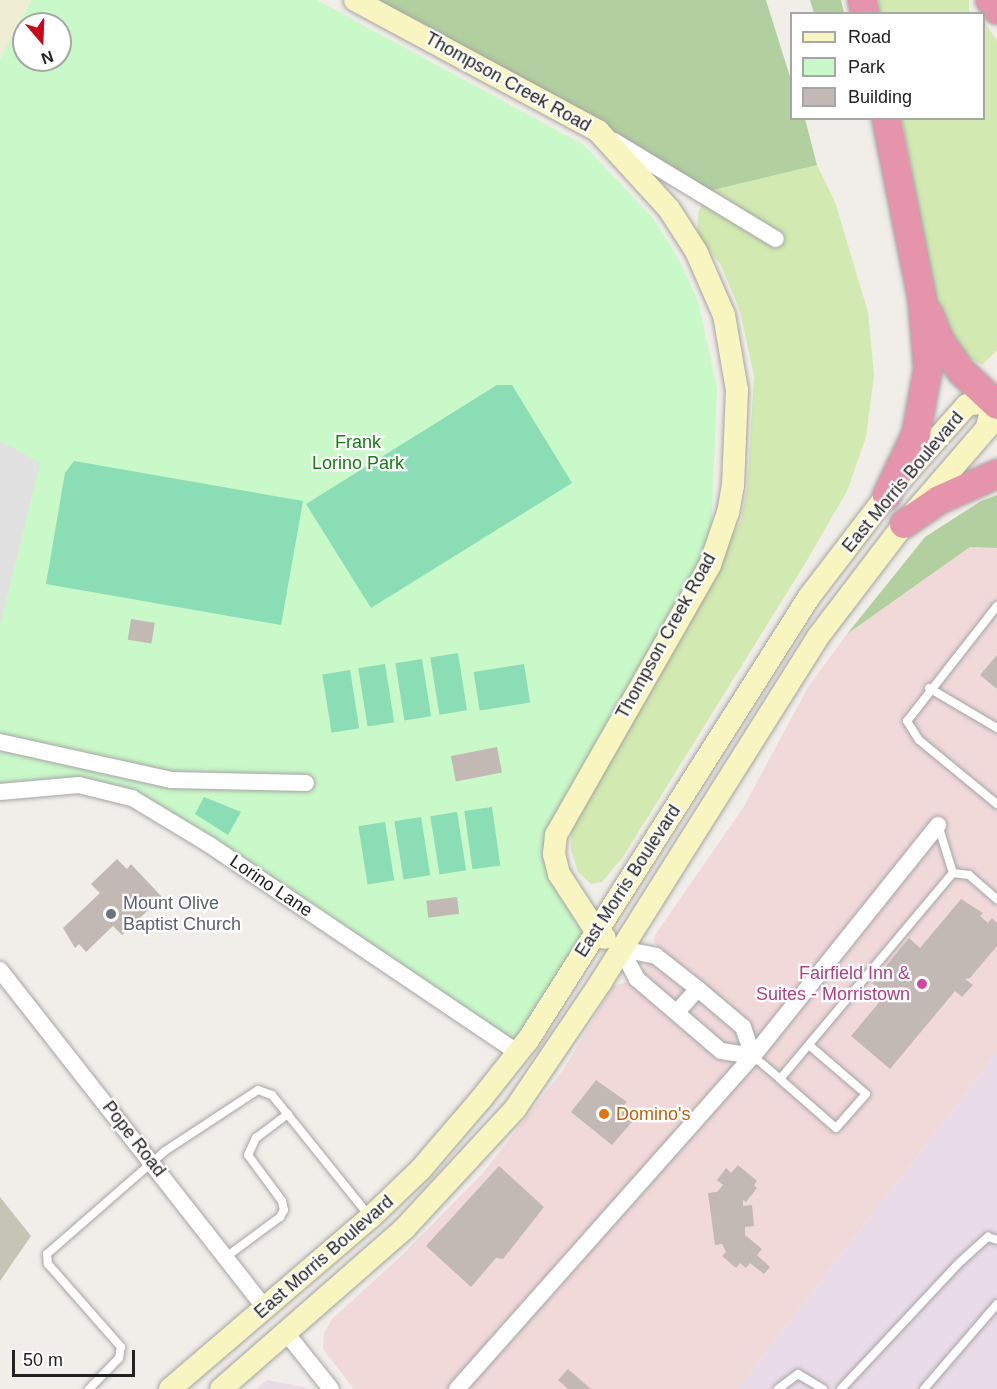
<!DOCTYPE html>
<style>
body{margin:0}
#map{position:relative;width:997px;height:1389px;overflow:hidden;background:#f1eee9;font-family:Arial,sans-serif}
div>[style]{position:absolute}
.commercial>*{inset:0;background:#f1d9da}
.industrial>*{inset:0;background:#eadbe9}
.construction>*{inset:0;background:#c6c4b4}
.farmland>*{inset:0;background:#efeed5}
.grass>*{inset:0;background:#d2e9b1;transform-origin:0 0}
.forest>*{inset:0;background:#b2cf9f}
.park>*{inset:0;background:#c9f8c9}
.pitch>*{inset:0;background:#8addb5;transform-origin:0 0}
.parking>*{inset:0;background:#e1e1e1}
.building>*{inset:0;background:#c2b9b5;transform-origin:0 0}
.roads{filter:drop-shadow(0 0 2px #a5a5a5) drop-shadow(0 0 2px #a5a5a5)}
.lane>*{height:8px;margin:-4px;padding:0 4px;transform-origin:4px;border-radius:4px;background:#fff}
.street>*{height:16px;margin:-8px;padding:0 8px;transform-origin:8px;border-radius:8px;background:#fff}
.secondary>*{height:22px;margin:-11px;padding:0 11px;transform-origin:11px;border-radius:11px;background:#f8f5c0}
.highway>*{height:28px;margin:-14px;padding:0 14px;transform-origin:14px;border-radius:14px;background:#e594ab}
.dots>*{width:16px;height:16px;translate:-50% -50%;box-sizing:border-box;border:3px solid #fff;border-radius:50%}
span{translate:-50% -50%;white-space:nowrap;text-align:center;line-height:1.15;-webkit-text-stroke:4.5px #fff;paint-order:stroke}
.street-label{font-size:18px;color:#212121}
.park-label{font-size:18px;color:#127f10}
.worship-label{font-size:18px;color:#5b616d}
.left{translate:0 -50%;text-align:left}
.hotel-label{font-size:18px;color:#b23c85}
.right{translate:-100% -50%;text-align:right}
.food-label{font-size:18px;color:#c56008}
.legend{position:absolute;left:790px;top:12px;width:195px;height:108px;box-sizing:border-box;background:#fff;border:2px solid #a6a6a6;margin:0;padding:8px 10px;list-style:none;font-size:18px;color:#212121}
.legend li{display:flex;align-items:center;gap:12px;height:30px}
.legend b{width:30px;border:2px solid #a6a6a6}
.north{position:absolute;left:12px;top:12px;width:60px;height:60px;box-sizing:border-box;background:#fff;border:2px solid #a6a6a6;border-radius:50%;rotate:161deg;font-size:16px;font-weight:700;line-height:24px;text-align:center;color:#212121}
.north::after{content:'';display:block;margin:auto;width:21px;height:27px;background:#cc071a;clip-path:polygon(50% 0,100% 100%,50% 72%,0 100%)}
.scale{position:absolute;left:12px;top:1350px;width:123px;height:27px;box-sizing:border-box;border:3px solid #212121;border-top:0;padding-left:8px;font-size:18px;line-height:21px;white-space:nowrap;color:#212121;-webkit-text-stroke:4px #fff;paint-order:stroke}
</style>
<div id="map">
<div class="commercial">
<i style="clip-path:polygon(970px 547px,997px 548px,997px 1053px,737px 1389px,354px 1389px,323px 1349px,324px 1333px,332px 1319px,401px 1256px,483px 1173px,563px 1070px,613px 986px,627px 982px,633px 985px,658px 947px,653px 941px,655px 935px,743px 808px,808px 687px,847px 634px)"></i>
</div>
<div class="industrial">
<i style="clip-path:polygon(997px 1053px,997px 1389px,737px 1389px)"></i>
<i style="clip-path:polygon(267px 1380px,305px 1387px,307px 1389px,256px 1389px)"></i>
</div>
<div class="construction">
<i style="clip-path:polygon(0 1197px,31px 1236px,0 1281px)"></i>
</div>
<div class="farmland">
<i style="clip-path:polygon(0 0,32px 0,0 59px)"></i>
</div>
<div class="grass">
<i style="left:878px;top:0;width:91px;height:13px"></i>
<i style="clip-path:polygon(984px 21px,997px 41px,997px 350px,982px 365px,967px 356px,942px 318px,932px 285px,902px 119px,984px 118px)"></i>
<i style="clip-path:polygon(817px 165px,835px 202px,868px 312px,874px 375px,866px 437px,847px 491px,806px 562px,623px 857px,602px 882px,591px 884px,578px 872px,571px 850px,571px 833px,581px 806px,741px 520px,747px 489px,754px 376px,740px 311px,721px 265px,697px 235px,698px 213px,708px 191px)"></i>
</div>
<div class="forest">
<i style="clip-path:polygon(348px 0,766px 0,791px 80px,792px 118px,805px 119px,817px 165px,700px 193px)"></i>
<i style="clip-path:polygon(810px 0,841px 0,844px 13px,814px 13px)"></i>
<i style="clip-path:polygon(997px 495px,997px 548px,970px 547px,847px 634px,925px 537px,981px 501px)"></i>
</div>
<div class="park">
<i style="clip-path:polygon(evenodd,32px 0,317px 0,584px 145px,653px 218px,679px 260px,698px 301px,717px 388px,710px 565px,554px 854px,596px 931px,518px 1053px,117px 792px,0 792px,0 59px,32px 0,24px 24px,60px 24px,60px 60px,24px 60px,24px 24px)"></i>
</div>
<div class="pitch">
<i style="clip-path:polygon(497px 385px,512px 385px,572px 483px,371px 608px,306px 504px)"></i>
<i style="clip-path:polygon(74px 461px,303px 501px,281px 625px,46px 584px,65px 473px)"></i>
<i style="left:458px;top:653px;width:58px;height:28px;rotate:81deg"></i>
<i style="left:422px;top:659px;width:58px;height:27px;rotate:81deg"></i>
<i style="left:385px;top:664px;width:59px;height:27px;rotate:81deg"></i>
<i style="left:524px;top:664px;width:39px;height:51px;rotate:81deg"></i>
<i style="left:350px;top:670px;width:59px;height:28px;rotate:81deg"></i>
<i style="clip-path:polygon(204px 797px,241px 812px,228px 835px,195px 814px)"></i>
<i style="left:492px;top:807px;width:59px;height:28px;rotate:82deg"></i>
<i style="left:457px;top:812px;width:59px;height:27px;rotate:81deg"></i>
<i style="left:421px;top:817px;width:59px;height:27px;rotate:81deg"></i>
<i style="left:385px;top:822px;width:59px;height:27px;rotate:81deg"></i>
</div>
<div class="parking">
<i style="clip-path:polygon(0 441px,40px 463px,0 626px)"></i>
</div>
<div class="building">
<i style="left:131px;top:619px;width:24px;height:21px;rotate:9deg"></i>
<i style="clip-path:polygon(997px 655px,997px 689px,980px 675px)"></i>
<i style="left:497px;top:747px;width:26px;height:47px;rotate:79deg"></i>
<i style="clip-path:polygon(117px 859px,127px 869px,131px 864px,162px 897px,122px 935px,113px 926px,86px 952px,79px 944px,75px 948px,63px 928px,100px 893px,91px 884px)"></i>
<i style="left:457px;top:897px;width:17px;height:31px;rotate:83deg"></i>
<i style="clip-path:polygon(961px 899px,983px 913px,980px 916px,988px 923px,992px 918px,997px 923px,997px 946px,970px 978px,965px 979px,973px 985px,962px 997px,955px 991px,890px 1069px,851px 1036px,886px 994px,872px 983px,909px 938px,920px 948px)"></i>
<i style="clip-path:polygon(596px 1080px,627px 1102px,624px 1105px,637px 1116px,612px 1145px,571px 1112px)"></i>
<i style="clip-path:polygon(738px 1165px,757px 1181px,754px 1185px,757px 1188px,746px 1202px,743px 1200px,743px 1206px,752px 1205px,754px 1226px,745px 1227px,745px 1235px,762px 1249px,757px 1255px,770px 1267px,764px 1274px,750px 1263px,746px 1268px,740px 1263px,736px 1268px,722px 1256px,726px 1252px,722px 1244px,715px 1245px,708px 1193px,717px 1192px,723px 1185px,717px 1180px,726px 1168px,731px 1173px)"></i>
<i style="clip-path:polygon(499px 1166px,544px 1207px,503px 1259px,496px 1258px,471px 1287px,426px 1246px)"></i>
<i style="clip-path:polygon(568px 1369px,591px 1389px,568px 1389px,558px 1380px)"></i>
</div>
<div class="roads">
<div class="lane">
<i style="left:997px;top:606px;width:146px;rotate:128deg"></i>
<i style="left:907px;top:721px;width:22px;rotate:58deg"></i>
<i style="left:919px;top:740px;width:101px;rotate:39.4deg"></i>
<i style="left:929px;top:688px;width:79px;rotate:30.5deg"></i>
<i style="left:938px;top:825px;width:50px;rotate:72.6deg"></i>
<i style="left:953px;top:873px;width:16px;rotate:7deg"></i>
<i style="left:969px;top:875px;width:37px;rotate:41deg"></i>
<i style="left:753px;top:1056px;width:35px;rotate:40deg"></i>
<i style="left:780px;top:1079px;width:269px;rotate:-50deg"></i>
<i style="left:780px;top:1079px;width:74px;rotate:41.2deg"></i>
<i style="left:836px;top:1128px;width:45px;rotate:-48.6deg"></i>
<i style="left:866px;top:1094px;width:75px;rotate:-139.3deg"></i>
<i style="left:226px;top:1257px;width:67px;rotate:-36.5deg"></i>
<i style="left:280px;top:1217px;width:8px;rotate:-60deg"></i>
<i style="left:284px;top:1210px;width:9px;rotate:-103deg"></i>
<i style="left:282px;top:1201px;width:57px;rotate:-126.5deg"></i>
<i style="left:248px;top:1155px;width:19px;rotate:-65deg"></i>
<i style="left:256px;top:1138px;width:40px;rotate:-37deg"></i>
<i style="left:89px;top:1389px;width:43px;rotate:-45.9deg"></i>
<i style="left:119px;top:1358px;width:11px;rotate:-80deg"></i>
<i style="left:121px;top:1347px;width:111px;rotate:-131.3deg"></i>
<i style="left:48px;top:1264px;width:10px;rotate:-96deg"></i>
<i style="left:47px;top:1254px;width:157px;rotate:-41.1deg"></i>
<i style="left:165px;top:1151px;width:111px;rotate:-33.3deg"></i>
<i style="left:258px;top:1090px;width:15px;rotate:20deg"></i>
<i style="left:272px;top:1095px;width:156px;rotate:51.2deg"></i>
<i style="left:778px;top:1389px;width:25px;rotate:-37deg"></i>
<i style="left:798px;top:1374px;width:29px;rotate:31deg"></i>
<i style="left:841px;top:1389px;width:174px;rotate:-46.9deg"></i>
<i style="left:960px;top:1262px;width:38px;rotate:-42deg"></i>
<i style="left:988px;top:1237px;width:9px;rotate:18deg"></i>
<i style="left:924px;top:1389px;width:112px;rotate:-49.3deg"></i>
</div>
<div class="street">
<i style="left:614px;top:141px;width:189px;rotate:31.2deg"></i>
<i style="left:0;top:742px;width:175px;rotate:12.5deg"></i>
<i style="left:171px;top:780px;width:135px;rotate:1.3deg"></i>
<i style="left:0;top:792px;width:79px;rotate:-5.1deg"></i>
<i style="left:79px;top:785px;width:55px;rotate:13.8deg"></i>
<i style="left:132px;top:798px;width:91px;rotate:31.1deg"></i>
<i style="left:210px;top:845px;width:372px;rotate:34deg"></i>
<i style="left:621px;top:949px;width:36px;rotate:11deg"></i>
<i style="left:656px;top:956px;width:53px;rotate:38.2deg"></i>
<i style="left:698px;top:989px;width:59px;rotate:40.2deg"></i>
<i style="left:743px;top:1027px;width:31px;rotate:71deg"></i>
<i style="left:753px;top:1056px;width:32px;rotate:-171deg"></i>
<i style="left:721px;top:1051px;width:111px;rotate:-139.4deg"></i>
<i style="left:637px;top:979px;width:34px;rotate:-118deg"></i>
<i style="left:0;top:970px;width:431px;rotate:51.9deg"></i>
<i style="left:677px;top:1012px;width:31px;rotate:-48deg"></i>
<i style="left:287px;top:1334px;width:70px;rotate:51.3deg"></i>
<i style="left:457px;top:1389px;width:446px;rotate:-48.4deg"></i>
<i style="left:753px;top:1056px;width:296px;rotate:-51.3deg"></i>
</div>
<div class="secondary">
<i style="left:355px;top:0;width:276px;rotate:28.3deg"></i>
<i style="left:598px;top:131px;width:105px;rotate:47.7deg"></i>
<i style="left:669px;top:209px;width:50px;rotate:57.3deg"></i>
<i style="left:696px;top:251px;width:70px;rotate:66.4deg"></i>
<i style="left:724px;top:315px;width:76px;rotate:80.2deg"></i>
<i style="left:737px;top:390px;width:95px;rotate:92.4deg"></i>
<i style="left:733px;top:485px;width:27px;rotate:100deg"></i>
<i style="left:728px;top:512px;width:56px;rotate:108.8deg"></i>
<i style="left:710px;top:565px;width:311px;rotate:119.7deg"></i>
<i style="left:556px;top:835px;width:19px;rotate:96deg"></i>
<i style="left:554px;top:854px;width:21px;rotate:76deg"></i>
<i style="left:559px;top:874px;width:68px;rotate:57deg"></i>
<i style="left:596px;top:931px;width:11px;rotate:38deg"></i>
<i style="left:170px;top:1389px;width:265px;rotate:-40.6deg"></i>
<i style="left:371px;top:1217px;width:69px;rotate:-43.8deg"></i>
<i style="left:421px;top:1169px;width:92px;rotate:-49.4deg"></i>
<i style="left:481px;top:1099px;width:75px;rotate:-51.5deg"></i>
<i style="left:528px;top:1040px;width:525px;rotate:-57.61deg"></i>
<i style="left:809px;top:597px;width:128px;rotate:-52.6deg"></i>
<i style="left:887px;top:495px;width:120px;rotate:-48.4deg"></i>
<i style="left:967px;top:405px;width:26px;rotate:-9deg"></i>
<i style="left:993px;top:401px;width:28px;rotate:103deg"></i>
<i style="left:987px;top:428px;width:127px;rotate:130.8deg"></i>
<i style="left:904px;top:524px;width:142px;rotate:127.3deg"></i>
<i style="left:818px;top:637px;width:408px;rotate:122.2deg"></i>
<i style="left:601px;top:982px;width:153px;rotate:124.1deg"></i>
<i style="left:515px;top:1109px;width:163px;rotate:132.8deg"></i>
<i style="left:404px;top:1229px;width:243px;rotate:138.8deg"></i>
</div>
<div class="highway">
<i style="left:862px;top:0;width:14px;rotate:78deg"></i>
<i style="left:990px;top:0;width:12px;rotate:55deg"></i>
<i style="left:886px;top:118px;width:184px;rotate:78.7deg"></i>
<i style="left:922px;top:298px;width:71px;rotate:85.2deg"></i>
<i style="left:928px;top:369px;width:66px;rotate:100.5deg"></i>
<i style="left:916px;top:434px;width:68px;rotate:115.4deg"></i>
<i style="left:929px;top:314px;width:29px;rotate:68deg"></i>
<i style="left:940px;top:341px;width:38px;rotate:55deg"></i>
<i style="left:962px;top:372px;width:48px;rotate:43.3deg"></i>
<i style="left:904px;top:524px;width:42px;rotate:-34.4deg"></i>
<i style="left:939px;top:500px;width:64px;rotate:-24.1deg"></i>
</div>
</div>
<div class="dots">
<i style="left:111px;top:914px;background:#6b7280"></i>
<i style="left:922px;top:984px;background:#d1479c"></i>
<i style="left:604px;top:1114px;background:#e8710a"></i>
</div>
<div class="street-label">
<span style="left:508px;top:82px;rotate:29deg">Thompson Creek Road</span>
<span style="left:903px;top:482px;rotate:-50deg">East Morris Boulevard</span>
<span style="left:666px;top:636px;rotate:-61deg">Thompson Creek Road</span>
<span style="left:628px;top:881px;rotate:-57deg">East Morris Boulevard</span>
<span style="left:271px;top:886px;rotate:34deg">Lorino Lane</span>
<span style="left:134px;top:1139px;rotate:52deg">Pope Road</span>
<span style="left:324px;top:1257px;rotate:-41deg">East Morris Boulevard</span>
</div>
<div class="park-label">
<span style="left:358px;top:453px">Frank<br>Lorino Park</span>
</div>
<div class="worship-label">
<span class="left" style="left:123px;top:914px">Mount Olive<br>Baptist Church</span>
</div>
<div class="hotel-label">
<span class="right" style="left:910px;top:984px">Fairfield Inn &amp;<br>Suites - Morristown</span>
</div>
<div class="food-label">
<span class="left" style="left:616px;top:1114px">Domino's</span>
</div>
<ul class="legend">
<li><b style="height:8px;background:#f8f5c0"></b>Road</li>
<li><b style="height:16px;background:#c9f8c9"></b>Park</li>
<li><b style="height:16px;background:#c2b9b5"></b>Building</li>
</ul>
<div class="north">N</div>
<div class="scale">50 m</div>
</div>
